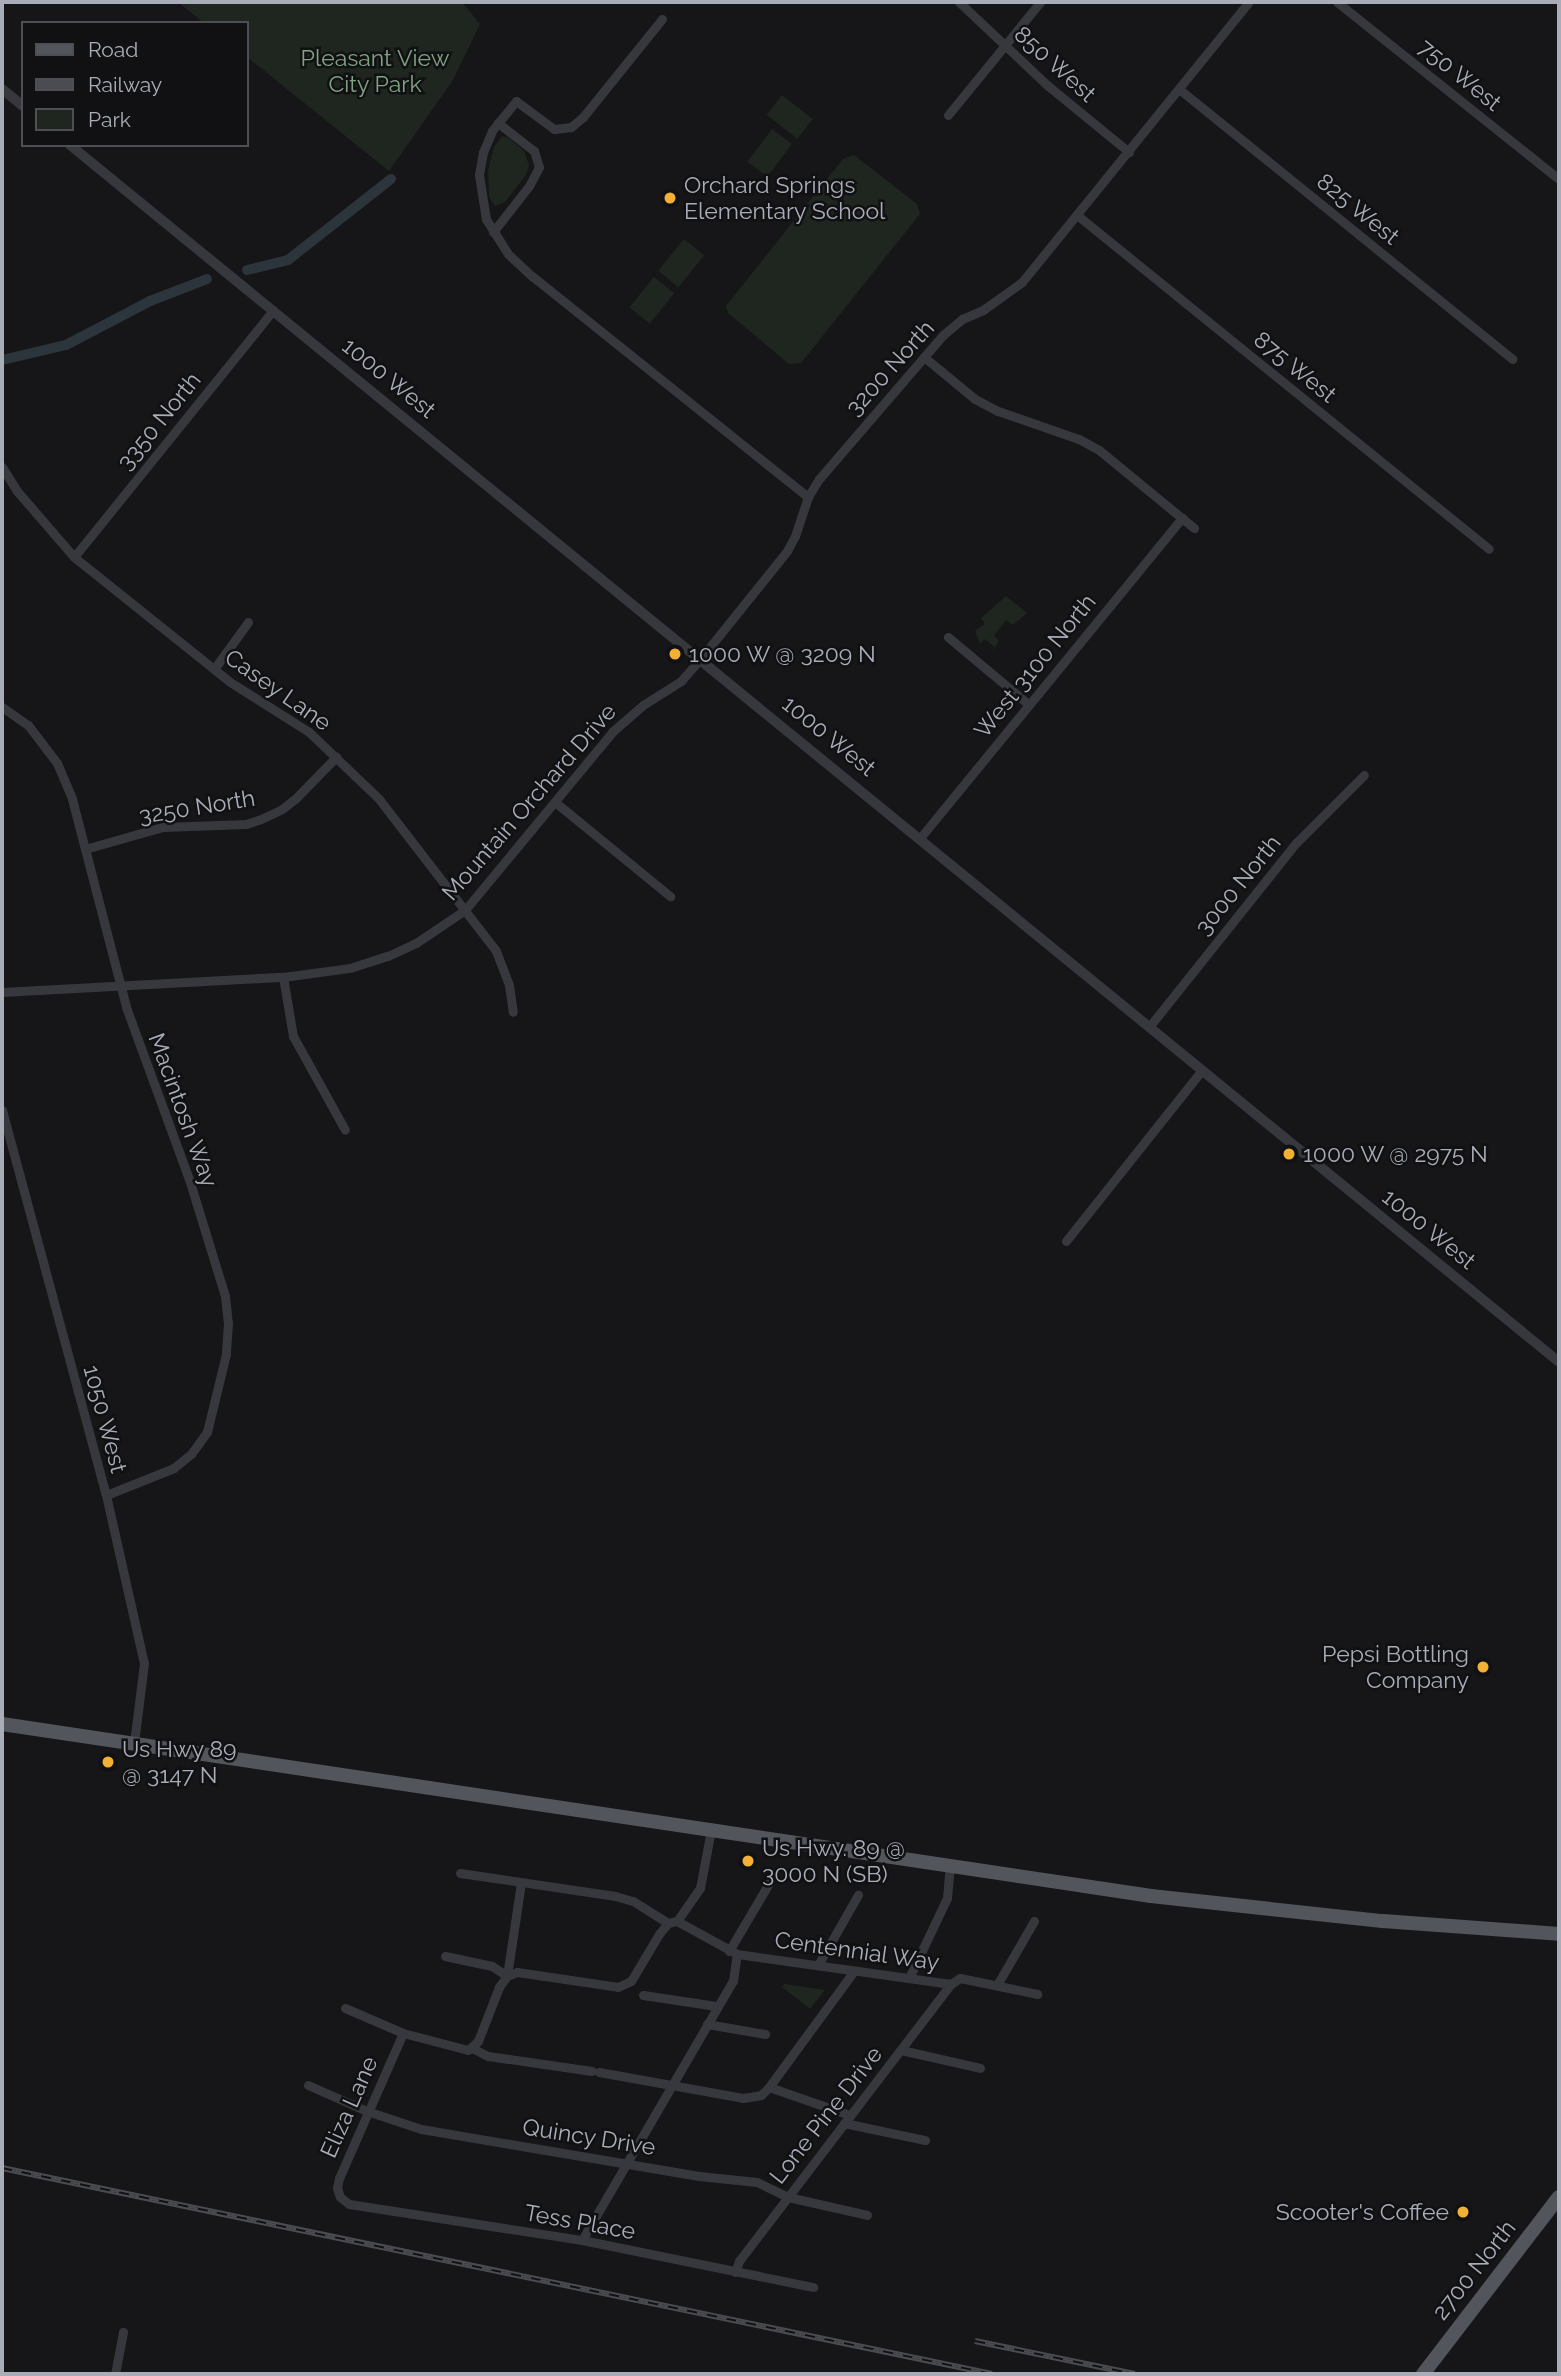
<!DOCTYPE html>
<style>
body{margin:0}
#map{position:relative;width:1561px;height:2376px;overflow:hidden;background:#161618;font-family:Raleway,sans-serif}
div>[style]{position:absolute}
.green>*{inset:0;background:#1e261f;transform-origin:0 0}
.canal>*{height:10px;margin:-5px;padding:0 5px;transform-origin:5px;border-radius:5px;background:#2c353c}
.minor>*{height:9px;margin:-4.5px;padding:0 4.5px;transform-origin:4.5px;border-radius:4.5px;background:#37383d}
.tertiary>*{height:10px;margin:-5px;padding:0 5px;transform-origin:5px;border-radius:5px;background:#37383d}
.primary>*{height:14px;margin:-7px;padding:0 7px;transform-origin:7px;border-radius:7px;background:#53555c}
.rail>*{height:6px;margin-top:-3px;transform-origin:0;background:repeating-linear-gradient(90deg,#111113 0 10px,#4a4c52 0 20px);box-sizing:border-box;border-block:2px solid #4a4c52}
.dots>*{width:19px;height:19px;translate:-50% -50%;box-sizing:border-box;border:4px solid #111113;border-radius:50%}
span{translate:-50% -50%;white-space:nowrap;text-align:center;line-height:1.15;-webkit-text-stroke:5px #111113;paint-order:stroke}
.park-label{font-size:23px;color:#7fa381}
.street-label{font-size:23px;color:#a8adb8}
.poi-label{font-size:23px;color:#a8adb8}
.left{translate:0 -50%;text-align:left}
.right{translate:-100% -50%;text-align:right}
.frame{position:absolute;inset:0;border:4px solid #a8adb8;pointer-events:none}
.legend{position:absolute;left:21px;top:21px;width:228px;height:126px;box-sizing:border-box;background:#111113;border:2px solid #4d4f55;margin:0;padding:9px 12px;list-style:none;font-size:21px;color:#a8adb8}
.legend li{display:flex;align-items:center;gap:14px;height:35px}
.legend b{width:35px;border:2px solid #4d4f55}
</style>
<div id="map">
<div class="green">
<i style="clip-path:polygon(178px 2px,462px 2px,480px 24px,453px 80px,389px 171px,247px 57px,247px 23px,204px 23px)"></i>
<i style="left:782px;top:95px;width:39px;height:25px;rotate:38deg"></i>
<i style="left:772px;top:129px;width:25px;height:41px;rotate:37deg"></i>
<i style="clip-path:polygon(502px 136px,509px 138px,524px 151px,529px 165px,526px 175px,505px 202px,495px 206px,489px 197px,488px 170px,494px 147px)"></i>
<i style="clip-path:polygon(854px 155px,917px 204px,920px 214px,801px 363px,789px 364px,728px 313px,726px 306px,843px 159px)"></i>
<i style="left:684px;top:239px;width:26px;height:41px;rotate:39deg"></i>
<i style="left:654px;top:277px;width:26px;height:39px;rotate:39deg"></i>
<i style="clip-path:polygon(1006px 596px,1027px 613px,1013px 625px,1006px 620px,994px 636px,999px 641px,991px 653px,994px 647px,985px 639px,980px 644px,975px 631px,985px 624px,981px 618px)"></i>
<i style="clip-path:polygon(784px 1984px,825px 1990px,810px 2009px,782px 1987px)"></i>
</div>
<div class="canal">
<i style="left:247px;top:270px;width:42px;rotate:-13.7deg"></i>
<i style="left:288px;top:260px;width:131px;rotate:-38.2deg"></i>
<i style="left:2px;top:360px;width:66px;rotate:-13.2deg"></i>
<i style="left:66px;top:345px;width:95px;rotate:-27.6deg"></i>
<i style="left:150px;top:301px;width:61px;rotate:-21.1deg"></i>
</div>
<div class="minor">
<i style="left:959px;top:2px;width:121px;rotate:43.3deg"></i>
<i style="left:1047px;top:85px;width:106px;rotate:39.3deg"></i>
<i style="left:1337px;top:2px;width:284px;rotate:38.6deg"></i>
<i style="left:662px;top:19px;width:126px;rotate:128.9deg"></i>
<i style="left:583px;top:117px;width:16px;rotate:140deg"></i>
<i style="left:571px;top:127px;width:17px;rotate:173deg"></i>
<i style="left:554px;top:129px;width:47px;rotate:-143.6deg"></i>
<i style="left:516px;top:101px;width:38px;rotate:129deg"></i>
<i style="left:492px;top:131px;width:23px;rotate:113deg"></i>
<i style="left:483px;top:152px;width:23px;rotate:100deg"></i>
<i style="left:479px;top:175px;width:45px;rotate:81deg"></i>
<i style="left:486px;top:219px;width:41px;rotate:57.8deg"></i>
<i style="left:508px;top:254px;width:33px;rotate:43deg"></i>
<i style="left:532px;top:276px;width:354px;rotate:38.7deg"></i>
<i style="left:1179px;top:89px;width:429px;rotate:39deg"></i>
<i style="left:948px;top:115px;width:146px;rotate:-50.8deg"></i>
<i style="left:1077px;top:215px;width:530px;rotate:39.03deg"></i>
<i style="left:493px;top:232px;width:58px;rotate:-52deg"></i>
<i style="left:529px;top:186px;width:21px;rotate:-62deg"></i>
<i style="left:539px;top:167px;width:17px;rotate:-107deg"></i>
<i style="left:534px;top:151px;width:46px;rotate:-142.1deg"></i>
<i style="left:924px;top:357px;width:66px;rotate:39.5deg"></i>
<i style="left:975px;top:399px;width:26px;rotate:28deg"></i>
<i style="left:998px;top:411px;width:86px;rotate:19.1deg"></i>
<i style="left:1079px;top:439px;width:23px;rotate:29deg"></i>
<i style="left:1099px;top:450px;width:123px;rotate:39.4deg"></i>
<i style="left:2px;top:467px;width:28px;rotate:58deg"></i>
<i style="left:17px;top:491px;width:87px;rotate:49.2deg"></i>
<i style="left:74px;top:557px;width:200px;rotate:38.7deg"></i>
<i style="left:230px;top:682px;width:93px;rotate:32.3deg"></i>
<i style="left:309px;top:732px;width:97px;rotate:43.7deg"></i>
<i style="left:379px;top:799px;width:192px;rotate:52.4deg"></i>
<i style="left:496px;top:951px;width:36px;rotate:69deg"></i>
<i style="left:509px;top:985px;width:27px;rotate:82deg"></i>
<i style="left:74px;top:557px;width:317px;rotate:-51.1deg"></i>
<i style="left:948px;top:637px;width:104px;rotate:39.9deg"></i>
<i style="left:214px;top:669px;width:58px;rotate:-54.1deg"></i>
<i style="left:2px;top:707px;width:32px;rotate:35deg"></i>
<i style="left:28px;top:725px;width:48px;rotate:52.7deg"></i>
<i style="left:57px;top:763px;width:39px;rotate:67deg"></i>
<i style="left:72px;top:799px;width:215px;rotate:75.4deg"></i>
<i style="left:126px;top:1007px;width:183px;rotate:69.9deg"></i>
<i style="left:189px;top:1179px;width:122px;rotate:72.9deg"></i>
<i style="left:225px;top:1296px;width:27px;rotate:84deg"></i>
<i style="left:228px;top:1323px;width:31px;rotate:94deg"></i>
<i style="left:226px;top:1354px;width:80px;rotate:103.7deg"></i>
<i style="left:207px;top:1432px;width:27px;rotate:126deg"></i>
<i style="left:191px;top:1454px;width:22px;rotate:141deg"></i>
<i style="left:174px;top:1468px;width:73px;rotate:158.3deg"></i>
<i style="left:555px;top:802px;width:149px;rotate:39.3deg"></i>
<i style="left:920px;top:838px;width:414px;rotate:-50.7deg"></i>
<i style="left:85px;top:849px;width:81px;rotate:-15.8deg"></i>
<i style="left:163px;top:827px;width:83px;rotate:-2.1deg"></i>
<i style="left:246px;top:824px;width:16px;rotate:-18deg"></i>
<i style="left:261px;top:819px;width:23px;rotate:-25deg"></i>
<i style="left:282px;top:809px;width:16px;rotate:-38deg"></i>
<i style="left:295px;top:799px;width:59px;rotate:-45.7deg"></i>
<i style="left:283px;top:977px;width:60px;rotate:80.4deg"></i>
<i style="left:293px;top:1036px;width:107px;rotate:61deg"></i>
<i style="left:2px;top:992px;width:281px;rotate:-3.1deg"></i>
<i style="left:283px;top:977px;width:68px;rotate:-7.7deg"></i>
<i style="left:350px;top:968px;width:40px;rotate:-18deg"></i>
<i style="left:388px;top:956px;width:31px;rotate:-25deg"></i>
<i style="left:416px;top:943px;width:59px;rotate:-34deg"></i>
<i style="left:465px;top:910px;width:231px;rotate:-50.4deg"></i>
<i style="left:612px;top:732px;width:41px;rotate:-41.1deg"></i>
<i style="left:643px;top:705px;width:45px;rotate:-32.3deg"></i>
<i style="left:681px;top:681px;width:30px;rotate:-49deg"></i>
<i style="left:701px;top:658px;width:137px;rotate:-51.2deg"></i>
<i style="left:787px;top:551px;width:17px;rotate:-62deg"></i>
<i style="left:795px;top:536px;width:41px;rotate:-71.6deg"></i>
<i style="left:808px;top:497px;width:21px;rotate:-59deg"></i>
<i style="left:819px;top:479px;width:190px;rotate:-49.3deg"></i>
<i style="left:943px;top:335px;width:25px;rotate:-40deg"></i>
<i style="left:962px;top:319px;width:23px;rotate:-23deg"></i>
<i style="left:983px;top:310px;width:48px;rotate:-35.7deg"></i>
<i style="left:1022px;top:282px;width:360px;rotate:-51deg"></i>
<i style="left:1149px;top:1027px;width:236px;rotate:-51.4deg"></i>
<i style="left:1296px;top:843px;width:96px;rotate:-45deg"></i>
<i style="left:2px;top:1110px;width:399px;rotate:74.9deg"></i>
<i style="left:106px;top:1495px;width:172px;rotate:77.3deg"></i>
<i style="left:144px;top:1663px;width:81px;rotate:97.1deg"></i>
<i style="left:1066px;top:1241px;width:218px;rotate:-51.5deg"></i>
<i style="left:460px;top:1873px;width:157px;rotate:8.4deg"></i>
<i style="left:615px;top:1896px;width:19px;rotate:16deg"></i>
<i style="left:633px;top:1901px;width:41px;rotate:32.2deg"></i>
<i style="left:677px;top:1921px;width:68px;rotate:28.8deg"></i>
<i style="left:737px;top:1954px;width:216px;rotate:8deg"></i>
<i style="left:951px;top:1984px;width:11px;rotate:-34deg"></i>
<i style="left:960px;top:1978px;width:79px;rotate:11.7deg"></i>
<i style="left:729px;top:1951px;width:79px;rotate:-59.5deg"></i>
<i style="left:445px;top:1956px;width:48px;rotate:12deg"></i>
<i style="left:492px;top:1966px;width:18px;rotate:34deg"></i>
<i style="left:818px;top:1965px;width:81px;rotate:-60.3deg"></i>
<i style="left:507px;top:1976px;width:95px;rotate:-81.5deg"></i>
<i style="left:909px;top:1978px;width:89px;rotate:-64.6deg"></i>
<i style="left:947px;top:1898px;width:32px;rotate:-85deg"></i>
<i style="left:997px;top:1985px;width:74px;rotate:-60deg"></i>
<i style="left:643px;top:1995px;width:74px;rotate:8.6deg"></i>
<i style="left:345px;top:2008px;width:63px;rotate:23.3deg"></i>
<i style="left:403px;top:2033px;width:67px;rotate:14.7deg"></i>
<i style="left:468px;top:2050px;width:13px;rotate:-42deg"></i>
<i style="left:478px;top:2041px;width:58px;rotate:-68.7deg"></i>
<i style="left:499px;top:1987px;width:14px;rotate:-54deg"></i>
<i style="left:507px;top:1976px;width:11px;rotate:-22deg"></i>
<i style="left:517px;top:1972px;width:102px;rotate:8.4deg"></i>
<i style="left:618px;top:1987px;width:14px;rotate:-25deg"></i>
<i style="left:631px;top:1981px;width:55px;rotate:-59.2deg"></i>
<i style="left:659px;top:1934px;width:14px;rotate:-51deg"></i>
<i style="left:668px;top:1923px;width:9px;rotate:-13deg"></i>
<i style="left:677px;top:1921px;width:40px;rotate:-55.1deg"></i>
<i style="left:700px;top:1888px;width:59px;rotate:-79.3deg"></i>
<i style="left:707px;top:2024px;width:59px;rotate:9.8deg"></i>
<i style="left:403px;top:2033px;width:158px;rotate:113.8deg"></i>
<i style="left:339px;top:2178px;width:10px;rotate:101deg"></i>
<i style="left:337px;top:2188px;width:9px;rotate:72deg"></i>
<i style="left:340px;top:2197px;width:11px;rotate:38deg"></i>
<i style="left:349px;top:2204px;width:236px;rotate:8.8deg"></i>
<i style="left:582px;top:2240px;width:236px;rotate:11.5deg"></i>
<i style="left:472px;top:2048px;width:18px;rotate:27deg"></i>
<i style="left:488px;top:2056px;width:105px;rotate:8.2deg"></i>
<i style="left:901px;top:2050px;width:81px;rotate:12.8deg"></i>
<i style="left:599px;top:2072px;width:146px;rotate:10.2deg"></i>
<i style="left:743px;top:2098px;width:18px;rotate:-9deg"></i>
<i style="left:761px;top:2095px;width:11px;rotate:-45deg"></i>
<i style="left:769px;top:2087px;width:86px;rotate:19.1deg"></i>
<i style="left:308px;top:2085px;width:64px;rotate:23.8deg"></i>
<i style="left:367px;top:2111px;width:57px;rotate:18.4deg"></i>
<i style="left:421px;top:2129px;width:282px;rotate:9.6deg"></i>
<i style="left:699px;top:2176px;width:58px;rotate:5.9deg"></i>
<i style="left:757px;top:2182px;width:34px;rotate:26deg"></i>
<i style="left:788px;top:2197px;width:81px;rotate:12.8deg"></i>
<i style="left:769px;top:2087px;width:144px;rotate:-53.8deg"></i>
<i style="left:844px;top:2123px;width:83px;rotate:11.9deg"></i>
<i style="left:582px;top:2240px;width:300px;rotate:-59.8deg"></i>
<i style="left:733px;top:1981px;width:27px;rotate:-82deg"></i>
<i style="left:735px;top:2272px;width:12px;rotate:-70deg"></i>
<i style="left:739px;top:2261px;width:349px;rotate:-52.6deg"></i>
<i style="left:115px;top:2374px;width:43px;rotate:-79.2deg"></i>
</div>
<div class="tertiary">
<i style="left:2px;top:89px;width:27px;rotate:39deg"></i>
<i style="left:70px;top:145px;width:1923px;rotate:39.26deg"></i>
</div>
<div class="primary">
<i style="left:2px;top:1724px;width:1162px;rotate:8.51deg"></i>
<i style="left:1151px;top:1896px;width:233px;rotate:6.2deg"></i>
<i style="left:1383px;top:1921px;width:176px;rotate:4.2deg"></i>
<i style="left:1423px;top:2374px;width:223px;rotate:-52.5deg"></i>
</div>
<div class="rail">
<i style="left:2px;top:2168px;width:1011px;rotate:11.75deg"></i>
<i style="left:975px;top:2341px;width:163px;rotate:11.7deg"></i>
</div>
<div class="dots">
<i style="left:670px;top:198px;background:#f2b134"></i>
<i style="left:675px;top:654px;background:#f2b134"></i>
<i style="left:1289px;top:1154px;background:#f2b134"></i>
<i style="left:1483px;top:1667px;background:#f2b134"></i>
<i style="left:108px;top:1762px;background:#f2b134"></i>
<i style="left:748px;top:1861px;background:#f2b134"></i>
<i style="left:1463px;top:2212px;background:#f2b134"></i>
</div>
<div class="park-label">
<span style="left:375px;top:71px">Pleasant View<br>City Park</span>
</div>
<div class="street-label">
<span style="left:1055px;top:64px;rotate:42deg">850 West</span>
<span style="left:1460px;top:75px;rotate:39deg">750 West</span>
<span style="left:1358px;top:209px;rotate:39deg">825 West</span>
<span style="left:1295px;top:367px;rotate:39deg">875 West</span>
<span style="left:890px;top:368px;rotate:-48deg">3200 North</span>
<span style="left:389px;top:378px;rotate:39deg">1000 West</span>
<span style="left:159px;top:421px;rotate:-51deg">3350 North</span>
<span style="left:1035px;top:666px;rotate:-51deg">West 3100 North</span>
<span style="left:278px;top:690px;rotate:35deg">Casey Lane</span>
<span style="left:829px;top:736px;rotate:39deg">1000 West</span>
<span style="left:529px;top:802px;rotate:-49deg">Mountain Orchard Drive</span>
<span style="left:197px;top:807px;rotate:-9deg">3250 North</span>
<span style="left:1238px;top:885px;rotate:-51deg">3000 North</span>
<span style="left:183px;top:1110px;rotate:70deg">Macintosh Way</span>
<span style="left:1429px;top:1229px;rotate:39deg">1000 West</span>
<span style="left:105px;top:1419px;rotate:75deg">1050 West</span>
<span style="left:857px;top:1951px;rotate:8deg">Centennial Way</span>
<span style="left:349px;top:2107px;rotate:-66deg">Eliza Lane</span>
<span style="left:826px;top:2115px;rotate:-52deg">Lone Pine Drive</span>
<span style="left:589px;top:2137px;rotate:9deg">Quincy Drive</span>
<span style="left:580px;top:2222px;rotate:10deg">Tess Place</span>
<span style="left:1474px;top:2270px;rotate:-52deg">2700 North</span>
</div>
<div class="poi-label">
<span class="left" style="left:684px;top:198px">Orchard Springs<br>Elementary School</span>
<span class="left" style="left:689px;top:654px">1000 W @ 3209 N</span>
<span class="left" style="left:1303px;top:1154px">1000 W @ 2975 N</span>
<span class="right" style="left:1469px;top:1667px">Pepsi Bottling<br>Company</span>
<span class="left" style="left:122px;top:1762px">Us Hwy 89<br>@ 3147 N</span>
<span class="left" style="left:762px;top:1861px">Us Hwy. 89 @<br>3000 N (SB)</span>
<span class="right" style="left:1449px;top:2212px">Scooter's Coffee</span>
</div>
<div class="frame"></div>
<ul class="legend">
<li><b style="height:9px;background:#53555c"></b>Road</li>
<li><b style="height:9px;background:#4a4c52"></b>Railway</li>
<li><b style="height:19px;background:#1e261f"></b>Park</li>
</ul>
</div>
